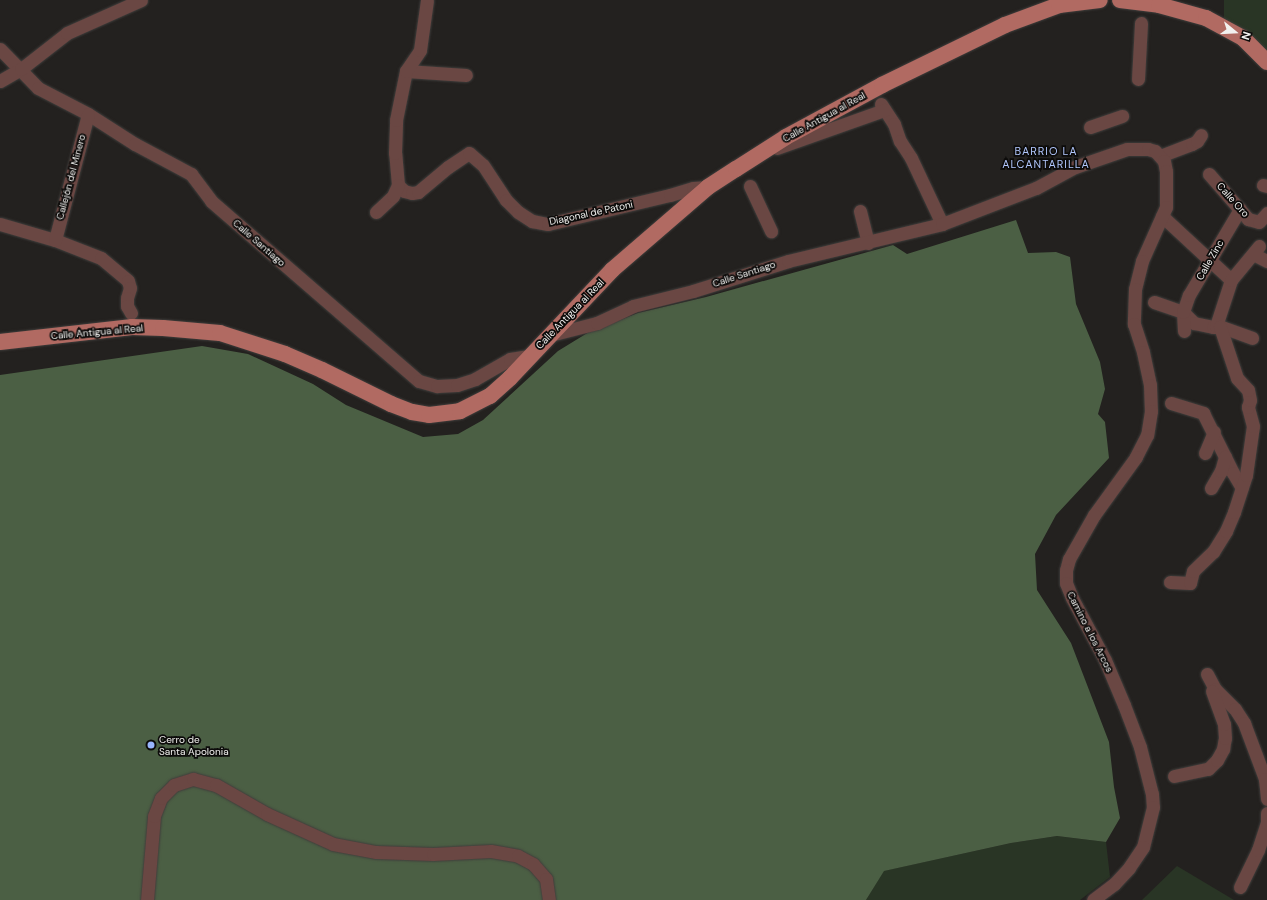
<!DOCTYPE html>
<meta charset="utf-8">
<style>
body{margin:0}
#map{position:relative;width:1267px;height:900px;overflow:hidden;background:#23211f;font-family:"DM Sans",sans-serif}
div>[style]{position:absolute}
.green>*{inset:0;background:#293525}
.forest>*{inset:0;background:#4b5f44}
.roads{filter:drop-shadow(0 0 1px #403e3c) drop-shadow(0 0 1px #403e3c)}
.minor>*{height:13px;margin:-6.5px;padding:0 6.5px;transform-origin:6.5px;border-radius:6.5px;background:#6a4743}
.major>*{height:16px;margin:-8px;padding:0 8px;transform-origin:8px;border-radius:8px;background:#b16a62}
.dots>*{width:11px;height:11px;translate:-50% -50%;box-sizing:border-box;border:2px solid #0c0b0a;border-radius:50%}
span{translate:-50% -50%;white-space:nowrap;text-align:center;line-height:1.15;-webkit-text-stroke:3.5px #0c0b0a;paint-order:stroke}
.street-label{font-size:10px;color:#f2f1ef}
.poi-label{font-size:10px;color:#f2f1ef}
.left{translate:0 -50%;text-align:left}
.neighbourhood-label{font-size:11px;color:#b1c7fd;letter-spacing:1px}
.north{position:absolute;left:1215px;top:12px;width:40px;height:40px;-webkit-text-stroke:3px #0c0b0a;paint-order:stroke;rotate:108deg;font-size:11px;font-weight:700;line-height:16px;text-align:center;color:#f2f1ef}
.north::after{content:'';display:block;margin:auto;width:14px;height:18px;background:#f2f1ef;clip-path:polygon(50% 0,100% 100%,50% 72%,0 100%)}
</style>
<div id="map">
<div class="green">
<i style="clip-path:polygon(1224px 0,1267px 0,1267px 55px,1242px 30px,1224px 18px)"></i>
<i style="clip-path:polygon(1057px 836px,1106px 842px,1110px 877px,1080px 900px,866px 900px,883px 871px,1011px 843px)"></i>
<i style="clip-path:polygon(1177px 866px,1234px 900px,1142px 900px)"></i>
</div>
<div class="forest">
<i style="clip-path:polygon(1016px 220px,1028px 253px,1056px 252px,1070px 257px,1076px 304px,1100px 362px,1105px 389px,1098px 414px,1105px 422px,1109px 458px,1056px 515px,1035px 554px,1037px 590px,1071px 643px,1109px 742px,1114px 787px,1120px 818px,1106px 842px,1057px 836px,1011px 843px,884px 871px,866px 900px,0 900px,0 375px,202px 346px,248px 354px,313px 384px,346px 405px,423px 437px,458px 434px,483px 420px,558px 351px,589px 332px,638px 313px,706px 297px,893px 245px,907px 254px)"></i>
</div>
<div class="roads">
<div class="minor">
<i style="left:0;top:49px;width:54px;rotate:45.7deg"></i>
<i style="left:38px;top:88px;width:56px;rotate:27.5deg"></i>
<i style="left:88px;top:114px;width:56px;rotate:32.6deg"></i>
<i style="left:135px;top:144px;width:64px;rotate:28.2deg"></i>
<i style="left:191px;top:174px;width:34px;rotate:53deg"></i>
<i style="left:211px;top:201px;width:275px;rotate:40.9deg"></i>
<i style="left:419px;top:381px;width:19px;rotate:16deg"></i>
<i style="left:437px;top:386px;width:20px;rotate:-3deg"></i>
<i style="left:457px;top:385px;width:19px;rotate:-18deg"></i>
<i style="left:475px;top:379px;width:40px;rotate:-29.7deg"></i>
<i style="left:510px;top:359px;width:19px;rotate:-9deg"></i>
<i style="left:406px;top:71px;width:60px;rotate:3.8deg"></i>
<i style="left:1138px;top:79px;width:56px;rotate:-86.9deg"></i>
<i style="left:0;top:81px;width:24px;rotate:-30deg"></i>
<i style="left:21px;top:69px;width:58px;rotate:-38deg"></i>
<i style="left:67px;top:33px;width:81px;rotate:-24deg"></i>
<i style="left:881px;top:104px;width:24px;rotate:57deg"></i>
<i style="left:894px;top:124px;width:18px;rotate:71deg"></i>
<i style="left:900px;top:141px;width:20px;rotate:57deg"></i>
<i style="left:911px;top:158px;width:73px;rotate:64.8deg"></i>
<i style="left:1090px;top:127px;width:34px;rotate:-19deg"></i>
<i style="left:777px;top:148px;width:114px;rotate:-19.6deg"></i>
<i style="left:1160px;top:156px;width:34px;rotate:-21deg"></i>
<i style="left:1192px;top:144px;width:6px;rotate:-31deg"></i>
<i style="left:1197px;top:141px;width:7px;rotate:-56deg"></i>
<i style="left:1209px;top:174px;width:60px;rotate:49.1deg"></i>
<i style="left:1248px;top:219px;width:11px;rotate:15deg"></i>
<i style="left:1259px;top:222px;width:12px;rotate:-48deg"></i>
<i style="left:398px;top:185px;width:8px;rotate:45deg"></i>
<i style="left:404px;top:191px;width:8px;rotate:14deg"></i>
<i style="left:412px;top:193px;width:6px;rotate:-9deg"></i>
<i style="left:418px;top:192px;width:39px;rotate:-40deg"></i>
<i style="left:448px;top:167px;width:25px;rotate:-34deg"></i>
<i style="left:469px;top:153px;width:18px;rotate:41deg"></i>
<i style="left:483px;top:165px;width:42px;rotate:56.7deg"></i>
<i style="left:506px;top:200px;width:17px;rotate:45deg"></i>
<i style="left:518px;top:212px;width:17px;rotate:33deg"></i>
<i style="left:532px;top:221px;width:16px;rotate:11deg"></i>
<i style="left:548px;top:224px;width:125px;rotate:-13.4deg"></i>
<i style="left:670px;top:195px;width:24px;rotate:-17deg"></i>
<i style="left:693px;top:188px;width:15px;rotate:-4deg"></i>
<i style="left:398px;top:185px;width:32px;rotate:-95deg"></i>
<i style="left:395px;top:153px;width:33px;rotate:-88deg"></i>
<i style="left:396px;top:120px;width:50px;rotate:-78.5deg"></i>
<i style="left:406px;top:71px;width:25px;rotate:-56deg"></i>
<i style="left:420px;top:50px;width:50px;rotate:-82deg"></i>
<i style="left:1263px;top:185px;width:4px;rotate:14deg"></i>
<i style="left:750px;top:186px;width:50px;rotate:65deg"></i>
<i style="left:860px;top:211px;width:33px;rotate:76deg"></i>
<i style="left:376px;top:212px;width:23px;rotate:-43deg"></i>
<i style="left:393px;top:196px;width:12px;rotate:-66deg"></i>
<i style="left:1162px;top:216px;width:94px;rotate:42.8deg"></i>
<i style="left:0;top:224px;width:57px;rotate:16.2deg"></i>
<i style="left:55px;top:240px;width:49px;rotate:21.4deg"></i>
<i style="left:101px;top:258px;width:35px;rotate:40deg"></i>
<i style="left:128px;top:281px;width:7px;rotate:74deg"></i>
<i style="left:130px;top:288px;width:10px;rotate:107deg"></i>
<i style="left:127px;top:298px;width:8px;rotate:90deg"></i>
<i style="left:127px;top:306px;width:8px;rotate:60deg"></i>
<i style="left:55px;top:240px;width:130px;rotate:-75.3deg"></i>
<i style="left:1253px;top:254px;width:16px;rotate:27deg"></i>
<i style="left:1154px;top:302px;width:31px;rotate:19deg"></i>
<i style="left:1183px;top:312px;width:16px;rotate:45deg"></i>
<i style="left:1194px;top:323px;width:19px;rotate:12deg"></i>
<i style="left:1213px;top:327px;width:9px"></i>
<i style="left:1222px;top:327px;width:32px;rotate:20deg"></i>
<i style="left:1216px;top:326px;width:48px;rotate:-71.9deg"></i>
<i style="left:1231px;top:280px;width:44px;rotate:-50.5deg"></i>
<i style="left:1184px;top:331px;width:19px;rotate:-93deg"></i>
<i style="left:1183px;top:312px;width:18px;rotate:-71deg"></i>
<i style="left:1189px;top:295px;width:100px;rotate:-59.3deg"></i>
<i style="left:550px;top:335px;width:49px;rotate:-14.3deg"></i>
<i style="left:597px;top:323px;width:40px;rotate:-25deg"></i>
<i style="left:633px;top:306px;width:62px;rotate:-14deg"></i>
<i style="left:693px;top:291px;width:100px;rotate:-17.5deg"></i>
<i style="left:788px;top:261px;width:158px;rotate:-13.5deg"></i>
<i style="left:942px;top:224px;width:101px;rotate:-21deg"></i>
<i style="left:1036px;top:188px;width:44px;rotate:-28.3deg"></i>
<i style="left:1075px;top:167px;width:55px;rotate:-19.1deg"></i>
<i style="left:1127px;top:149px;width:21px"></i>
<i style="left:1148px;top:149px;width:7px;rotate:16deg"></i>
<i style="left:1155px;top:151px;width:13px;rotate:48deg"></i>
<i style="left:1164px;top:161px;width:10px;rotate:79deg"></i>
<i style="left:1166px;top:171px;width:36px;rotate:90deg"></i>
<i style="left:1166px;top:207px;width:59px;rotate:114deg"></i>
<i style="left:1142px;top:261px;width:29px;rotate:104deg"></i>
<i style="left:1135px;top:289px;width:35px;rotate:92deg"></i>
<i style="left:1134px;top:324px;width:29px;rotate:72deg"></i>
<i style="left:1143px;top:352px;width:34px;rotate:78deg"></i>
<i style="left:1150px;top:385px;width:26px;rotate:88deg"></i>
<i style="left:1151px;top:411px;width:24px;rotate:99deg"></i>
<i style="left:1147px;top:435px;width:25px;rotate:117deg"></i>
<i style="left:1136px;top:457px;width:72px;rotate:125.9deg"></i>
<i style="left:1094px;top:515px;width:51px;rotate:119.6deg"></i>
<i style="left:1069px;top:559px;width:11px;rotate:105deg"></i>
<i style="left:1066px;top:570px;width:13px;rotate:90deg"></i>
<i style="left:1066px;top:583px;width:16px;rotate:68deg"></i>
<i style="left:1072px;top:598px;width:70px;rotate:62deg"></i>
<i style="left:1105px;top:660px;width:49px;rotate:67.1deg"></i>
<i style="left:1124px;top:705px;width:45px;rotate:69.1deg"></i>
<i style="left:1140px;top:747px;width:49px;rotate:75.7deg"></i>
<i style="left:1152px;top:794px;width:13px;rotate:86deg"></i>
<i style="left:1153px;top:807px;width:41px;rotate:104deg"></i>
<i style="left:1143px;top:847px;width:25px;rotate:124deg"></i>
<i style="left:1129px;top:868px;width:22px;rotate:133deg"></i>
<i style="left:1114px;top:884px;width:26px;rotate:143deg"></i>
<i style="left:1171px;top:403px;width:34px;rotate:17deg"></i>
<i style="left:1203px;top:413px;width:67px;rotate:63.4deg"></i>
<i style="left:1233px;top:473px;width:17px;rotate:59deg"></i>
<i style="left:1205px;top:453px;width:23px;rotate:-67deg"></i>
<i style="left:1211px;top:488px;width:20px;rotate:-60deg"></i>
<i style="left:1221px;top:471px;width:15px;rotate:-74deg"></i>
<i style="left:1170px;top:582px;width:20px;rotate:3deg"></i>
<i style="left:1190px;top:583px;width:12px;rotate:-76deg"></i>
<i style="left:1193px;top:571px;width:28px;rotate:-44deg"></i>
<i style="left:1213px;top:552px;width:25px;rotate:-58deg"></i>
<i style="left:1226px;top:531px;width:21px;rotate:-67deg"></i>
<i style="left:1234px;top:512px;width:39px;rotate:-72deg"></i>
<i style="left:1246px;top:475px;width:49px;rotate:-81.9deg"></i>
<i style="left:1253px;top:426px;width:20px;rotate:-105deg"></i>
<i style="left:1248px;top:407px;width:7px;rotate:-74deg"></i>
<i style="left:1250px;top:400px;width:10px;rotate:-101deg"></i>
<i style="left:1248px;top:390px;width:16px;rotate:-133deg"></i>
<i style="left:1237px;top:378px;width:54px;rotate:-108.4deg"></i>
<i style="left:1207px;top:674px;width:17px;rotate:62deg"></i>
<i style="left:1215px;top:689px;width:28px;rotate:45deg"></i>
<i style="left:1235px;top:709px;width:17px;rotate:57deg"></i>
<i style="left:1244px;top:723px;width:60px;rotate:69.4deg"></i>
<i style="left:1265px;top:779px;width:20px;rotate:84deg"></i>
<i style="left:1174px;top:776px;width:35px;rotate:-12deg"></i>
<i style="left:1208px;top:769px;width:13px;rotate:-45deg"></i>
<i style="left:1217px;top:760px;width:13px;rotate:-61deg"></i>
<i style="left:1223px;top:749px;width:11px;rotate:-80deg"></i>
<i style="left:1225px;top:738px;width:14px;rotate:-94deg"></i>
<i style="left:1224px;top:724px;width:35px;rotate:-110deg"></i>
<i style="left:1240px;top:887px;width:41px;rotate:-64.1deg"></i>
<i style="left:1258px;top:850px;width:28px;rotate:-72deg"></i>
<i style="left:1267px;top:823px;width:10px;rotate:-90deg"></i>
<i style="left:147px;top:900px;width:84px;rotate:-85.2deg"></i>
<i style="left:154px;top:816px;width:19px;rotate:-69deg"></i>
<i style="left:161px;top:798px;width:18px;rotate:-45deg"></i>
<i style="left:174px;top:785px;width:20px;rotate:-18deg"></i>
<i style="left:193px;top:779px;width:24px;rotate:15deg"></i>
<i style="left:216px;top:785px;width:59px;rotate:29.6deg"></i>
<i style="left:267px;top:814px;width:72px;rotate:24.4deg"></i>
<i style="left:333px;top:844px;width:44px;rotate:10.5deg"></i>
<i style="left:376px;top:852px;width:57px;rotate:2deg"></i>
<i style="left:433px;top:854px;width:58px;rotate:-3deg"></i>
<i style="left:491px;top:851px;width:27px;rotate:10deg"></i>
<i style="left:518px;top:856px;width:17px;rotate:28deg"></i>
<i style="left:533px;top:864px;width:20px;rotate:49deg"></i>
<i style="left:546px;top:879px;width:21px;rotate:82deg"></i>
</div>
<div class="major">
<i style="left:1120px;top:0;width:39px;rotate:7deg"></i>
<i style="left:1159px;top:5px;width:49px;rotate:15.5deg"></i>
<i style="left:1206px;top:18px;width:42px;rotate:28.4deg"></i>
<i style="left:1243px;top:38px;width:34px;rotate:45deg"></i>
<i style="left:0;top:342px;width:133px;rotate:-6.5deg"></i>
<i style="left:132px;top:327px;width:31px;rotate:2deg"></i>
<i style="left:163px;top:328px;width:57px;rotate:5deg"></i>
<i style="left:220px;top:333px;width:68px;rotate:17.9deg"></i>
<i style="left:285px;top:354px;width:40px;rotate:23.4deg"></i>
<i style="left:322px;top:370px;width:77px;rotate:26.2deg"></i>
<i style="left:391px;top:404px;width:22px;rotate:21deg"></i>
<i style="left:412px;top:412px;width:17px;rotate:10deg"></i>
<i style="left:429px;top:415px;width:31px;rotate:-7deg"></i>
<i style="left:460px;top:411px;width:34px;rotate:-27deg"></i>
<i style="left:490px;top:396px;width:27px;rotate:-42deg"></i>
<i style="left:510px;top:378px;width:149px;rotate:-46.6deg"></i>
<i style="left:612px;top:270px;width:127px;rotate:-40.8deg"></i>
<i style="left:708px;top:187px;width:33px;rotate:-33deg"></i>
<i style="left:736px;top:169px;width:59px;rotate:-32.6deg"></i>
<i style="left:786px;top:137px;width:109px;rotate:-28.4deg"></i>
<i style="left:882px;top:85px;width:137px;rotate:-26deg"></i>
<i style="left:1005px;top:25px;width:58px;rotate:-20.3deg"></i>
<i style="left:1059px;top:5px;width:41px;rotate:-7deg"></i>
</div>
</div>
<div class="dots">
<i style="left:151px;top:745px;background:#99b5fd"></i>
</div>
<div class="street-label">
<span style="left:824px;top:117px;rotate:-29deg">Calle Antigua al Real</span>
<span style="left:71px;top:177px;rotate:-75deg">Callejón del Minero</span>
<span style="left:1233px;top:200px;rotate:48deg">Calle Oro</span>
<span style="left:591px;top:213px;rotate:-12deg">Diagonal de Patoni</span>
<span style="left:259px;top:243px;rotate:41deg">Calle Santiago</span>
<span style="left:1210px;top:260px;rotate:-60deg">Calle Zinc</span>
<span style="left:744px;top:274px;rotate:-18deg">Calle Santiago</span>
<span style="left:570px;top:314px;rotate:-46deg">Calle Antigua al Real</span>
<span style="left:97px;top:332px;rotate:-5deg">Calle Antigua al Real</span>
<span style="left:1090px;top:632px;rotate:63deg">Camino a los Arcos</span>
</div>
<div class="poi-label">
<span class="left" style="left:159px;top:745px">Cerro de<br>Santa Apolonia</span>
</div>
<div class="neighbourhood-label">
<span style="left:1046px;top:158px">BARRIO LA<br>ALCANTARILLA</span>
</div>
<div class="north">N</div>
</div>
